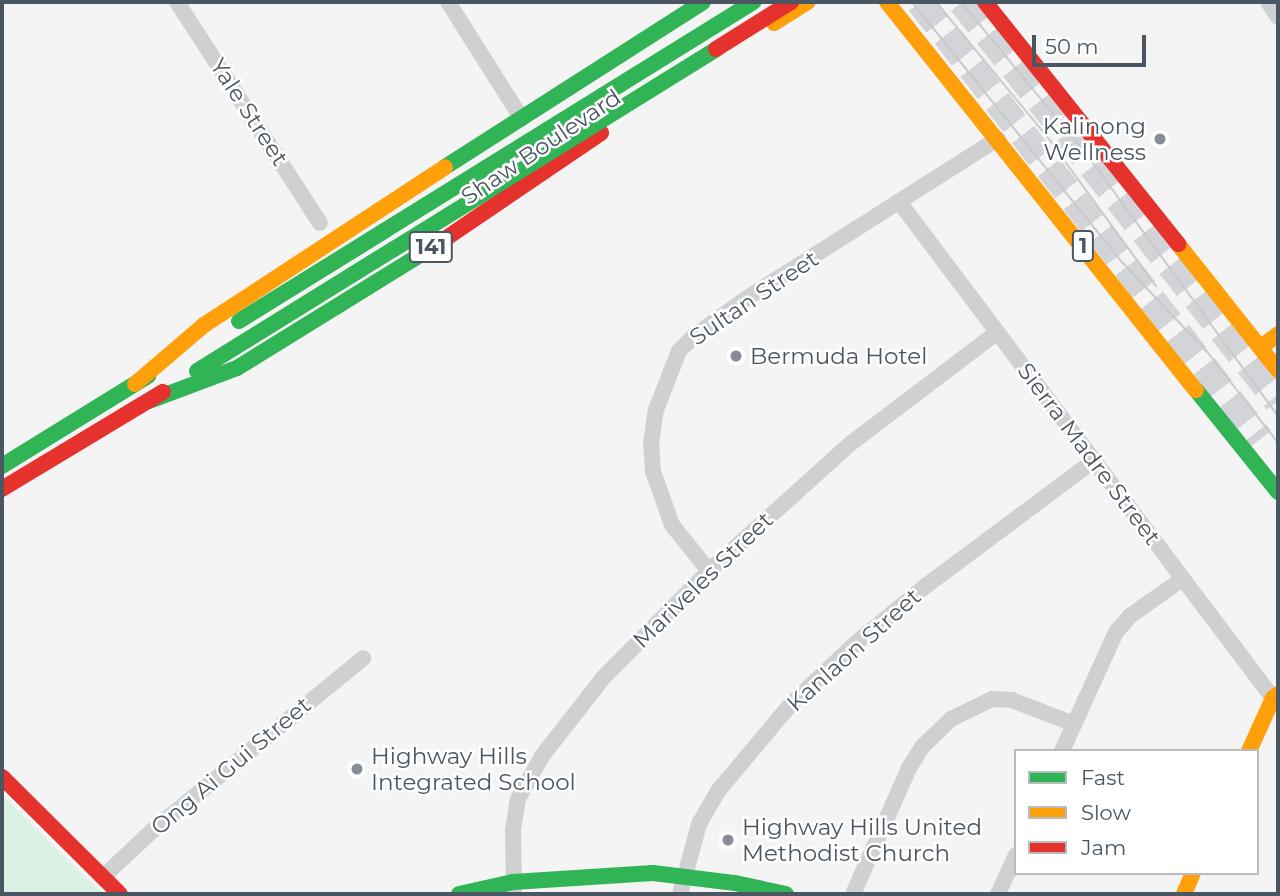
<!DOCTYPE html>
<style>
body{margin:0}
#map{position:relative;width:1280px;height:896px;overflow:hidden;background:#f4f4f4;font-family:Montserrat,sans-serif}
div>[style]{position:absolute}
.green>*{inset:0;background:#d9f2e3}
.highway-tunnel>*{height:28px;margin-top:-14px;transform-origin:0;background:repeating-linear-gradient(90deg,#d2d4d7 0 28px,transparent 0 42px)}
.street>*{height:16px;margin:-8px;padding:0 8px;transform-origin:8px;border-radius:8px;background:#ced0d2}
.fast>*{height:16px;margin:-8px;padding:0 8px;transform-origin:8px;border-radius:8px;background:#30b455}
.slow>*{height:16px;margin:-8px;padding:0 8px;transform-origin:8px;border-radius:8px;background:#ff9f0a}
.jam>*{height:16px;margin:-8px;padding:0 8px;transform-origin:8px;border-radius:8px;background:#e5322d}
.tram>*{height:2px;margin:-1px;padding:0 1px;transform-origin:1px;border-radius:1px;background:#c9cacc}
.fast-bridge>*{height:16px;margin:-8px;padding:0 8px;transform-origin:8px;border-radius:8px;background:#30b455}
.jam-bridge>*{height:16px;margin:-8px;padding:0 8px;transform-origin:8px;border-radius:8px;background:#e5322d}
.dots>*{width:19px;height:19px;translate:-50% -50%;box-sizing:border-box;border:4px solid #fff;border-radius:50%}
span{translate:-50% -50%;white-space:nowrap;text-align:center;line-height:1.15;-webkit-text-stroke:5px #fff;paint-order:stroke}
.shield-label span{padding:2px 5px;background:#fff;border:2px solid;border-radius:5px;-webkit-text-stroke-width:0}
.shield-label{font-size:21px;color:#4a5661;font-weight:700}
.street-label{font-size:23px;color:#4a5661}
.poi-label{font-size:23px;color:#4a5661}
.right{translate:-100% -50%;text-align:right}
.left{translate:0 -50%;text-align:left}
.frame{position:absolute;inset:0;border:4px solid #4a5661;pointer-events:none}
.legend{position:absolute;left:1014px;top:749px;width:245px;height:126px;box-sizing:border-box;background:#fff;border:2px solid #b7bbc0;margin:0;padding:9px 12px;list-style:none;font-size:21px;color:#4a5661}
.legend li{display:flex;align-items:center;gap:14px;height:35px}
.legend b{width:35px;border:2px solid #b7bbc0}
.scale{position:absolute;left:1032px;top:35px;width:114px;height:32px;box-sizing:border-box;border:4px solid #4a5661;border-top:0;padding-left:9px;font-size:21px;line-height:24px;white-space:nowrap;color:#4a5661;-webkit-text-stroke:5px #fff;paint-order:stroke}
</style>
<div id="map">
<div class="green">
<i style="clip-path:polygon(2px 795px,103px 894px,2px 894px)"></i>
</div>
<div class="highway-tunnel">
<i style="left:920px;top:2px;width:554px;rotate:52.12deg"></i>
<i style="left:962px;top:2px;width:509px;rotate:51.62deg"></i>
</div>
<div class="street">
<i style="left:177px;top:2px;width:263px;rotate:57.1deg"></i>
<i style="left:448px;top:2px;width:138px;rotate:57.7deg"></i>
<i style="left:1268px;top:2px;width:18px;rotate:56deg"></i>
<i style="left:900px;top:203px;width:628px;rotate:53.02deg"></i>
<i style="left:709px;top:571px;width:59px;rotate:-128.8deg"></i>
<i style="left:672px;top:525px;width:57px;rotate:-109.4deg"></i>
<i style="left:653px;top:471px;width:27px;rotate:-94deg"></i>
<i style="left:651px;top:444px;width:34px;rotate:-82deg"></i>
<i style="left:656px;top:410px;width:63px;rotate:-68.7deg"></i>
<i style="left:679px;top:351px;width:21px;rotate:-45deg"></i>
<i style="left:694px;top:336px;width:65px;rotate:-35.6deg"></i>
<i style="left:747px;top:298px;width:297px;rotate:-32.4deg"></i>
<i style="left:1062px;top:751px;width:131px;rotate:-65.6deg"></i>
<i style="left:1116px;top:632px;width:21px;rotate:-49deg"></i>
<i style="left:1130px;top:616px;width:64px;rotate:-35.4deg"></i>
<i style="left:103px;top:877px;width:67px;rotate:-43.2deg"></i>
<i style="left:152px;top:831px;width:273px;rotate:-39.3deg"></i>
<i style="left:514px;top:894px;width:64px;rotate:-90.9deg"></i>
<i style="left:513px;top:830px;width:31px;rotate:-81deg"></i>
<i style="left:518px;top:799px;width:49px;rotate:-60.8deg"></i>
<i style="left:542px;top:756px;width:100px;rotate:-51.9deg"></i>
<i style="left:604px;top:677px;width:149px;rotate:-45.3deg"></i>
<i style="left:709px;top:571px;width:190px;rotate:-42deg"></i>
<i style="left:850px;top:444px;width:183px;rotate:-37.2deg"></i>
<i style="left:680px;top:894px;width:73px;rotate:-74.8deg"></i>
<i style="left:699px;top:824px;width:38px;rotate:-60deg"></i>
<i style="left:718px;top:791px;width:114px;rotate:-50deg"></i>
<i style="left:791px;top:704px;width:91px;rotate:-43.2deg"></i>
<i style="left:857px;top:642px;width:90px;rotate:-39.2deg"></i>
<i style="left:927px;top:585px;width:209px;rotate:-36.7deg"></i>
<i style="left:853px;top:894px;width:138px;rotate:-66deg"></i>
<i style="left:909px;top:768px;width:25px;rotate:-58deg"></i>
<i style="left:922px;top:747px;width:40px;rotate:-44deg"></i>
<i style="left:951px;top:719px;width:46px;rotate:-26deg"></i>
<i style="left:992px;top:699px;width:20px;rotate:3deg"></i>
<i style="left:1012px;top:700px;width:66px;rotate:21.2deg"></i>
<i style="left:998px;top:894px;width:43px;rotate:-65.2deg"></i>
</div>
<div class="fast">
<i style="left:445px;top:167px;width:306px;rotate:-32.6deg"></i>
<i style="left:239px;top:321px;width:171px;rotate:-31.8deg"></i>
<i style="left:197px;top:371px;width:232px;rotate:-31.8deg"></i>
<i style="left:1196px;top:390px;width:131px;rotate:51.2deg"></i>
<i style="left:149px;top:401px;width:94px;rotate:-20.6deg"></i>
<i style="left:237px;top:368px;width:238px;rotate:-31.7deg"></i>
<i style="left:2px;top:466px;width:172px;rotate:-31.7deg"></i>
<i style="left:459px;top:894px;width:55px;rotate:-12.5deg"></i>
<i style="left:513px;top:882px;width:140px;rotate:-3.7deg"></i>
<i style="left:653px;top:873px;width:83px;rotate:7deg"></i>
<i style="left:735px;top:883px;width:52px;rotate:12.2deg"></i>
</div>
<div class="slow">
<i style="left:887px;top:2px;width:496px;rotate:51.5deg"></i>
<i style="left:774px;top:23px;width:40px;rotate:-32deg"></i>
<i style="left:1178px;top:244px;width:161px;rotate:51.6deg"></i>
<i style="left:1261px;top:347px;width:21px;rotate:-37deg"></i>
<i style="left:135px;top:384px;width:91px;rotate:-40.5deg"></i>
<i style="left:204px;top:325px;width:288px;rotate:-33.2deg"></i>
<i style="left:1249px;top:751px;width:58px;rotate:-65.6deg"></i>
<i style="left:1273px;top:698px;width:6px;rotate:-39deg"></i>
<i style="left:1184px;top:894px;width:23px;rotate:-67deg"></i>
</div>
<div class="jam">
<i style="left:985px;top:2px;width:310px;rotate:51.4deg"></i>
<i style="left:439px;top:243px;width:196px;rotate:-34.2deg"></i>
<i style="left:2px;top:489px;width:188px;rotate:-31.1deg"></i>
<i style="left:2px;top:777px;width:166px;rotate:44.8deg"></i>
</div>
<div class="tram">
<i style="left:912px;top:2px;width:331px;rotate:51.1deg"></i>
<i style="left:1120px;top:260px;width:127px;rotate:46.6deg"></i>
<i style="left:936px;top:2px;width:192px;rotate:50.5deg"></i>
<i style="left:961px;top:2px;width:198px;rotate:50.5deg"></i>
<i style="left:1087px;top:155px;width:323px;rotate:53.8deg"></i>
<i style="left:1053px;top:145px;width:175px;rotate:53.9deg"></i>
<i style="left:1201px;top:344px;width:125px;rotate:52.1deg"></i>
</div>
<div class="fast-bridge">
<i style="left:384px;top:231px;width:435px;rotate:-31.8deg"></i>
<i style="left:394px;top:249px;width:379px;rotate:-31.8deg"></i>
</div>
<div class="jam-bridge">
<i style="left:716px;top:49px;width:89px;rotate:-32.1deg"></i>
</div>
<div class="dots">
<i style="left:1160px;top:139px;background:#868d94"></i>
<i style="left:736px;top:356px;background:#868d94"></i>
<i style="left:357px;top:769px;background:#868d94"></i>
<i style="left:728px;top:840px;background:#868d94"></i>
</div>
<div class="shield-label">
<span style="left:1083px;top:246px">1</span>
<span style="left:431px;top:247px">141</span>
</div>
<div class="street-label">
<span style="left:249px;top:112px;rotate:57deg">Yale Street</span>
<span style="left:541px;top:147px;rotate:-34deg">Shaw Boulevard</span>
<span style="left:754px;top:298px;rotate:-34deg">Sultan Street</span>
<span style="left:1089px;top:454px;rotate:53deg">Sierra Madre Street</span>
<span style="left:703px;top:580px;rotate:-44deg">Mariveles Street</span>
<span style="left:854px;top:650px;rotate:-42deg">Kanlaon Street</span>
<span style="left:231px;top:766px;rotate:-40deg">Ong Ai Gui Street</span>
</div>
<div class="poi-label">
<span class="right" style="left:1146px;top:139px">Kalinong<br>Wellness</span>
<span class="left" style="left:750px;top:356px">Bermuda Hotel</span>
<span class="left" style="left:371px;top:769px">Highway Hills<br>Integrated School</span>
<span class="left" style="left:742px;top:840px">Highway Hills United<br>Methodist Church</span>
</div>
<div class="frame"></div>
<ul class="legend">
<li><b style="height:9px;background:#30b455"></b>Fast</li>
<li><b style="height:9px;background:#ff9f0a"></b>Slow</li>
<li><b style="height:9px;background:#e5322d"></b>Jam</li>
</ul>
<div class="scale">50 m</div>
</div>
